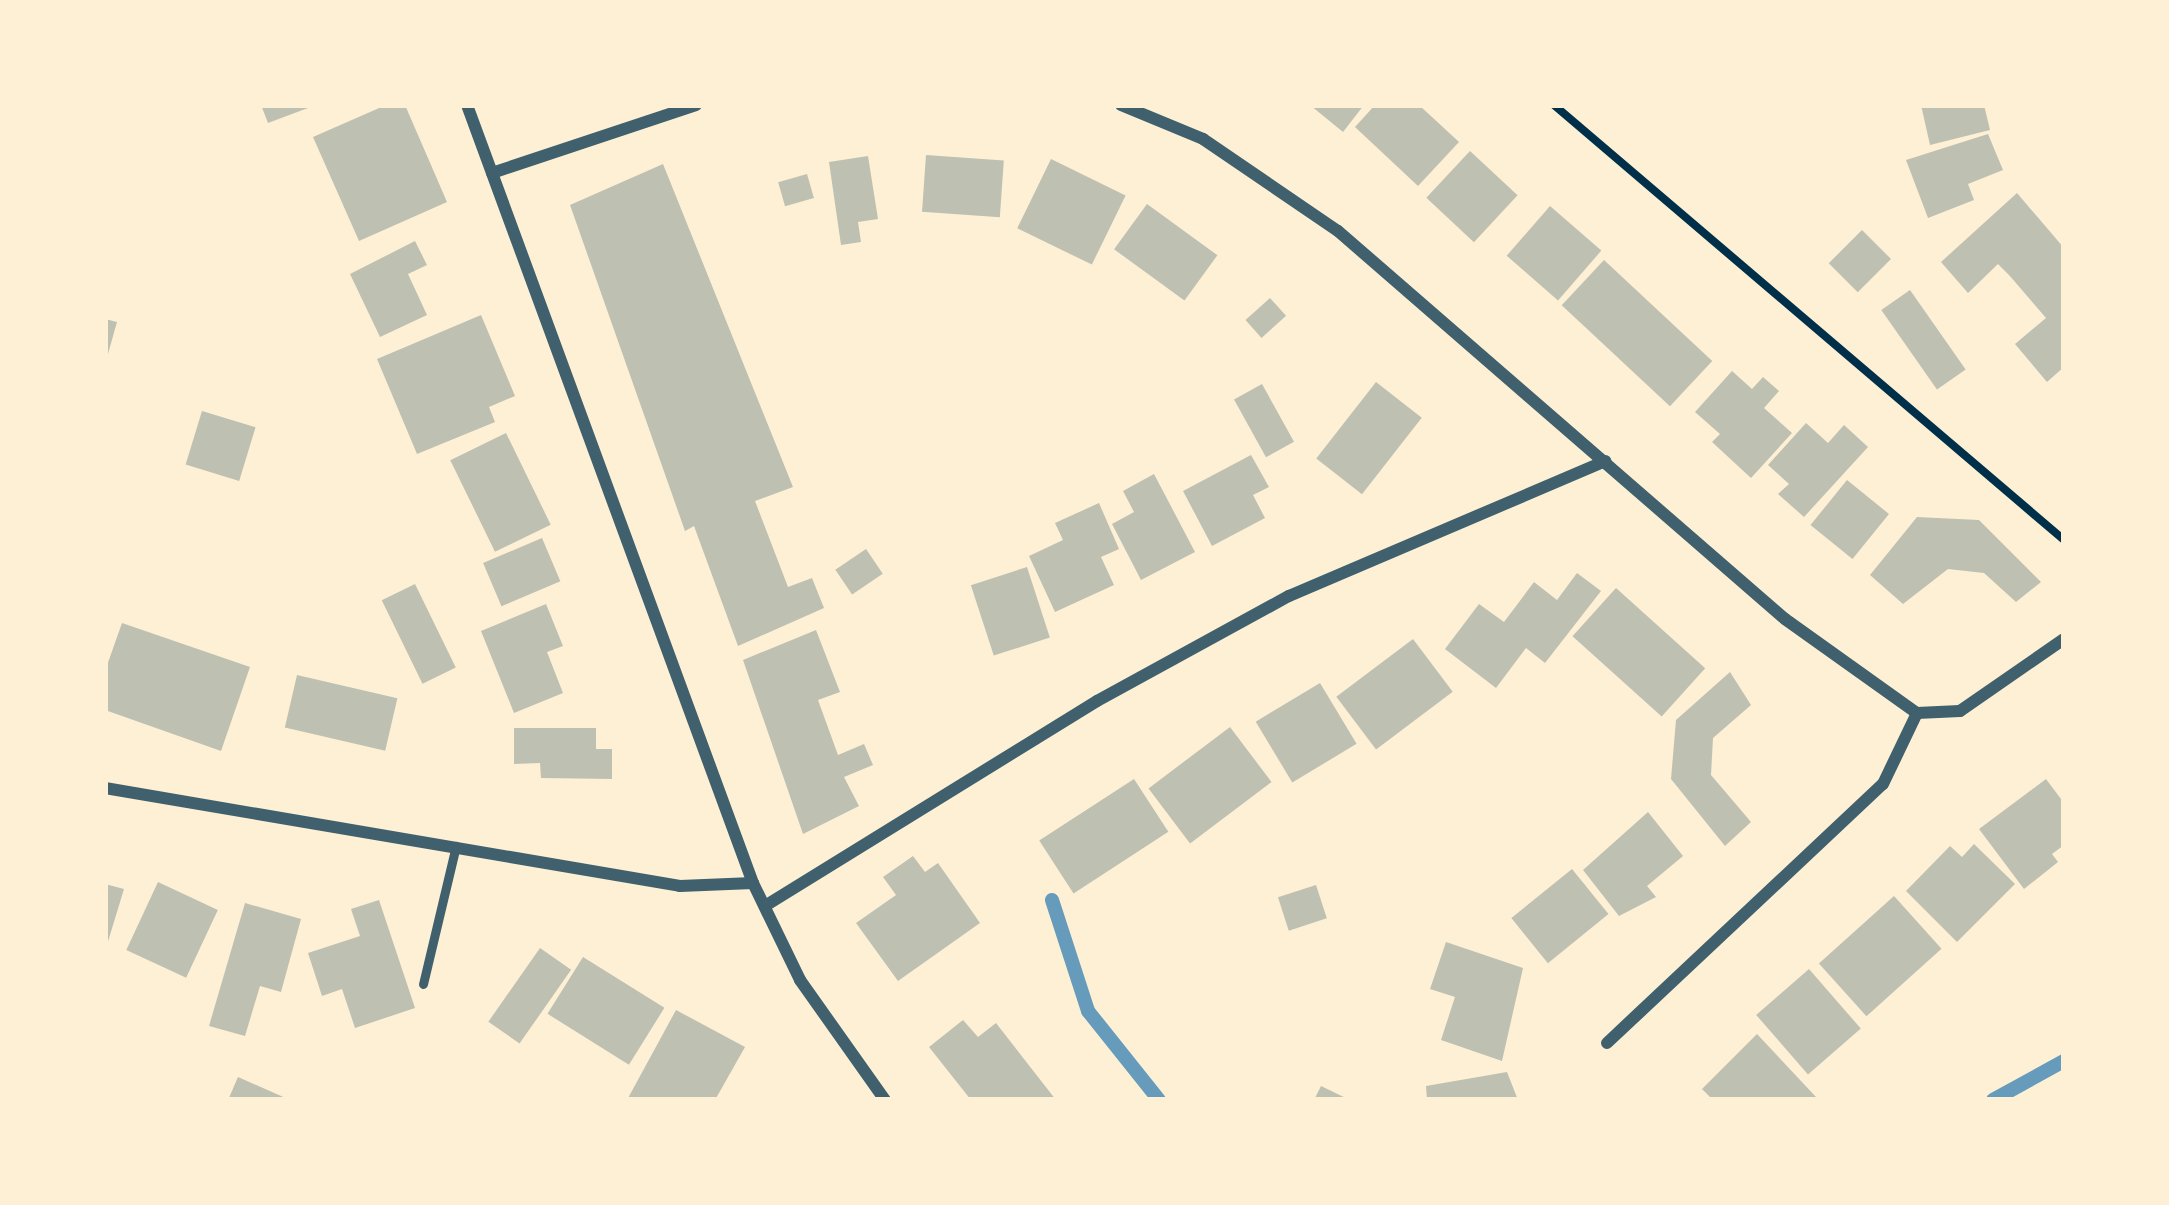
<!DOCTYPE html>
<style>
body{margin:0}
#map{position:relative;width:2169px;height:1205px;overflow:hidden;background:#fdf0d5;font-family:Ubuntu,sans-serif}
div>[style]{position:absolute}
.stream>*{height:14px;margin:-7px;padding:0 7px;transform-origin:7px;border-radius:7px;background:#669bbc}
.building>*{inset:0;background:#bec0b2;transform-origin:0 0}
.path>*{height:8px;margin:-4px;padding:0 4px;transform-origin:4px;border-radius:4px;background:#003049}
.service>*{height:9px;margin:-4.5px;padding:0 4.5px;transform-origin:4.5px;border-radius:4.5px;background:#3f606c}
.minor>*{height:12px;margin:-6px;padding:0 6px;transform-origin:6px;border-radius:6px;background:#3f606c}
span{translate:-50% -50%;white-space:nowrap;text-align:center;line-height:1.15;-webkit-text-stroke:12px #fdf0d5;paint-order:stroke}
.frame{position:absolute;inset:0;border:108px solid #fdf0d5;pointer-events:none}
</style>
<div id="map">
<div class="stream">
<i style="left:1052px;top:900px;width:117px;rotate:72deg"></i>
<i style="left:1088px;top:1011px;width:114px;rotate:51.4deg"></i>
<i style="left:1993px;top:1100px;width:81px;rotate:-28.8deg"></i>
</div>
<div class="building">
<i style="clip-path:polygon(261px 105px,316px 105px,268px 123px)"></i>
<i style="clip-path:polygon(386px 105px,405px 105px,447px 202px,359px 241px,313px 137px)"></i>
<i style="clip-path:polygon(1310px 105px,1364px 105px,1343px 132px)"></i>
<i style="clip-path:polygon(1375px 105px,1419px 105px,1459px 142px,1418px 186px,1355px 127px)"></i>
<i style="clip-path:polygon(1921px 105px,1984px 105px,1990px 130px,1930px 145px)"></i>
<i style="clip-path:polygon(1988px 134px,2003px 170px,1968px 184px,1974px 200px,1928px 218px,1906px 160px)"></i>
<i style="left:1470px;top:151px;width:65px;height:64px;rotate:43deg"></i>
<i style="left:926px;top:155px;width:78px;height:57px;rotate:4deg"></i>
<i style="clip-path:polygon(868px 156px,878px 219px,858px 222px,861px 242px,841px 245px,829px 162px)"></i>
<i style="left:1051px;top:159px;width:83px;height:77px;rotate:26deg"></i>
<i style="clip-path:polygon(663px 164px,793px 487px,755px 501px,788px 587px,812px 578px,824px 608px,738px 646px,694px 526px,685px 531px,570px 205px)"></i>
<i style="left:807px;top:174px;width:25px;height:30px;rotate:74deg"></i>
<i style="clip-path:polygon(2017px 193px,2064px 248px,2064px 367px,2047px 382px,2015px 344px,2046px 318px,2009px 275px,1998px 264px,1968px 293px,1941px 262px)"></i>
<i style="left:1147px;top:204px;width:87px;height:56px;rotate:36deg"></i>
<i style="left:1550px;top:206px;width:68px;height:66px;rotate:41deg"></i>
<i style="left:1862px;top:230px;width:41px;height:47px;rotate:45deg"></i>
<i style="clip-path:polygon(415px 241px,427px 265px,408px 274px,427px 315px,380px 337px,350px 274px)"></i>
<i style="left:1604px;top:260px;width:148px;height:62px;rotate:43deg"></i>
<i style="left:1910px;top:290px;width:97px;height:35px;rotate:55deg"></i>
<i style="left:1270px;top:298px;width:24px;height:33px;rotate:48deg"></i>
<i style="clip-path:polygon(481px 315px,515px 396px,489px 407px,495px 422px,417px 454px,377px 359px)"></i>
<i style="clip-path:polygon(105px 319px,117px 322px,106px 361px,105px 361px)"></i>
<i style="clip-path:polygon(1732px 371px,1752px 389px,1763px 377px,1779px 391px,1764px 408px,1792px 433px,1751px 478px,1712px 442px,1720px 434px,1695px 412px)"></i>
<i style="left:1376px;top:382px;width:58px;height:97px;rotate:38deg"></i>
<i style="left:1262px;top:384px;width:66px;height:32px;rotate:61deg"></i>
<i style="left:202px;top:411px;width:56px;height:56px;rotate:17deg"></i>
<i style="clip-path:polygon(1806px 423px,1828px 443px,1844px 425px,1868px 447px,1804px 517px,1778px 494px,1789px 484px,1768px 465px)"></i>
<i style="left:506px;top:433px;width:102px;height:62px;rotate:64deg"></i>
<i style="clip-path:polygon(1251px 455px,1269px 487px,1253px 495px,1265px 518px,1212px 546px,1183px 491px)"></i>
<i style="clip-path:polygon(1154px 474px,1195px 552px,1141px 580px,1112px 524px,1134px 512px,1123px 491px)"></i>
<i style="left:1847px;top:480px;width:54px;height:58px;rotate:39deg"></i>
<i style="clip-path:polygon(1099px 503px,1119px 549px,1101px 557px,1114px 585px,1055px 612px,1029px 556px,1063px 540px,1055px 523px)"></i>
<i style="clip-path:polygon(1917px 517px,1979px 520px,2041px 582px,2016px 602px,1984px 573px,1948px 569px,1903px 604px,1870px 575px)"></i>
<i style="left:542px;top:538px;width:47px;height:64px;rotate:67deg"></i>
<i style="left:866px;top:549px;width:30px;height:37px;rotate:56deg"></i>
<i style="left:1027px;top:567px;width:74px;height:59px;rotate:72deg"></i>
<i style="clip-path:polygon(1577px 573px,1601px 591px,1545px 663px,1526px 648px,1496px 688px,1445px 649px,1479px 604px,1504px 622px,1534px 582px,1557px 600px)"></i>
<i style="left:415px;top:584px;width:93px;height:37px;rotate:64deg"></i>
<i style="left:1616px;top:588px;width:120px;height:65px;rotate:42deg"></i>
<i style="clip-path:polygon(546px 604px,563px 646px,547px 652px,563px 693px,514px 713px,481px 631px)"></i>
<i style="clip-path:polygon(122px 623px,250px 667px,221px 751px,105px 710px,105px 671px)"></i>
<i style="clip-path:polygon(816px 630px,840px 692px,818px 700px,838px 755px,864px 744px,873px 765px,844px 777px,859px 806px,803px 834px,743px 660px)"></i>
<i style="left:1413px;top:639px;width:66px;height:96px;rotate:53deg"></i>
<i style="clip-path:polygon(1730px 672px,1751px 705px,1713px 738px,1711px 775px,1751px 822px,1725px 846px,1671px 779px,1676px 720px)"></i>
<i style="left:297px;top:675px;width:103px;height:54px;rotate:13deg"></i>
<i style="left:1320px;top:683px;width:71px;height:75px;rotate:59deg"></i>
<i style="left:1230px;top:727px;width:69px;height:102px;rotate:53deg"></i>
<i style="clip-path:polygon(514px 728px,596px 728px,596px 749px,612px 749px,612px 779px,541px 778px,540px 763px,514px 764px)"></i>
<i style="left:1134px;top:779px;width:63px;height:113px;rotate:57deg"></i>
<i style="clip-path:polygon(2046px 779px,2064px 803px,2064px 845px,2052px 854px,2058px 862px,2024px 889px,1979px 829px)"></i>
<i style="clip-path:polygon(1648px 812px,1683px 856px,1647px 886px,1656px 897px,1619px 916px,1583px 870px)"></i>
<i style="clip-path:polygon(1974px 844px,2015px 884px,1957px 942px,1906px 891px,1950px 846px,1962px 857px)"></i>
<i style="clip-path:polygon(913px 856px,925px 872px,938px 863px,980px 923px,898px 981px,856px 923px,896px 895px,883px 877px)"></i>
<i style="left:1572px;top:869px;width:58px;height:78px;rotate:51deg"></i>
<i style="left:158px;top:882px;width:66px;height:75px;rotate:25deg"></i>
<i style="clip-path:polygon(105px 884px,124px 889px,106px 948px,105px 948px)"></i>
<i style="left:1316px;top:885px;width:35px;height:40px;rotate:72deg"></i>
<i style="left:1894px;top:896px;width:71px;height:101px;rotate:48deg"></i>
<i style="clip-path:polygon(379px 900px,415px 1008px,355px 1028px,342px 989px,322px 996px,308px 953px,360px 936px,351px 909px)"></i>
<i style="clip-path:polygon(245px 903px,301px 919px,281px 992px,260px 986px,245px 1036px,209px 1026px)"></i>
<i style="clip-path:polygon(1446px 942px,1523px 968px,1502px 1061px,1441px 1040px,1455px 997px,1430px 989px)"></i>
<i style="left:540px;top:948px;width:38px;height:90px;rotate:35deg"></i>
<i style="left:583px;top:957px;width:96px;height:67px;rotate:32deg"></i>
<i style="left:1809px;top:969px;width:79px;height:70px;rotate:49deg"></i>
<i style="clip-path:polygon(676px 1010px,745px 1047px,715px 1100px,627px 1100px)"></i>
<i style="clip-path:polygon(963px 1020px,978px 1037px,996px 1023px,1056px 1100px,971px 1100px,929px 1047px)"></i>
<i style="clip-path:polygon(1757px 1034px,1816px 1097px,1813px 1100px,1713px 1100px,1702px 1089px)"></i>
<i style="clip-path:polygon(1507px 1072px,1518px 1100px,1427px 1100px,1426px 1086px)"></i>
<i style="clip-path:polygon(238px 1077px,290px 1100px,228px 1100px)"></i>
<i style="clip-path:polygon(1321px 1086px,1350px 1100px,1314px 1100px)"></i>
</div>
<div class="path">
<i style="left:1554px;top:105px;width:670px;rotate:40.46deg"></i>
</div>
<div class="service">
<i style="left:423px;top:984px;width:142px;rotate:-76.6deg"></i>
</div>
<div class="minor">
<i style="left:467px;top:105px;width:829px;rotate:69.82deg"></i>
<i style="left:753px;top:883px;width:108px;rotate:64.1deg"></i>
<i style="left:800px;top:980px;width:147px;rotate:54.7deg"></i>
<i style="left:1121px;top:105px;width:89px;rotate:22.5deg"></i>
<i style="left:1203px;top:139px;width:163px;rotate:34.3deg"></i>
<i style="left:1338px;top:231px;width:592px;rotate:40.96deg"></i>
<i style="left:1785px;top:619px;width:162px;rotate:35.5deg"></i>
<i style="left:492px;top:173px;width:215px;rotate:-18.4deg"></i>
<i style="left:105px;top:788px;width:583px;rotate:9.67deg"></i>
<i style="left:680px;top:886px;width:73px;rotate:-2.4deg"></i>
<i style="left:765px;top:906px;width:390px;rotate:-31.7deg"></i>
<i style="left:1097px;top:701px;width:219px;rotate:-28.7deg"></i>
<i style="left:1289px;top:596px;width:344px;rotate:-23.1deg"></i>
<i style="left:1607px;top:1043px;width:378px;rotate:-43.2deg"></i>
<i style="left:1883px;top:784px;width:79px;rotate:-64.4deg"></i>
<i style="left:1917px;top:713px;width:43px;rotate:-2.7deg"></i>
<i style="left:1960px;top:711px;width:126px;rotate:-34.7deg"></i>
</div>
<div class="frame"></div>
</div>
